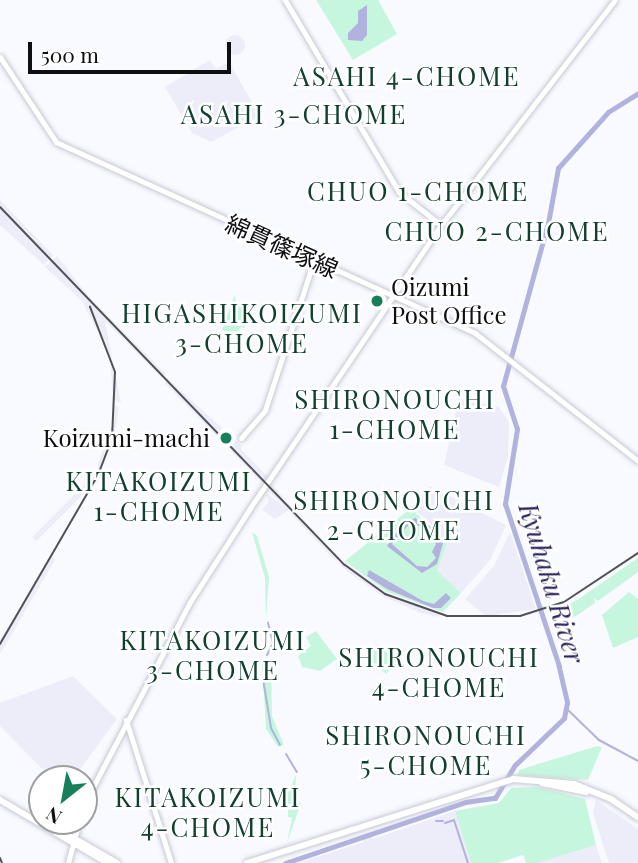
<!DOCTYPE html>
<meta charset="utf-8">
<style>
body{margin:0}
#map{position:relative;width:638px;height:863px;overflow:hidden;background:#f9faff;font-family:"Playfair Display","Noto Sans JP",serif}
div>[style]{position:absolute}
.built>*{inset:0;background:#ecedf9;transform-origin:0 0}
.round{border-radius:50%}
.green>*{inset:0;background:#c7f6de}
.water>*{inset:0;background:#b1b2dd}
.stream>*{height:2px;margin:-1px;padding:0 1px;transform-origin:1px;border-radius:1px;background:#b1b2dd}
.river>*{height:5px;margin:-2.5px;padding:0 2.5px;transform-origin:2.5px;border-radius:2.5px;background:#b1b2dd}
.roads{filter:drop-shadow(0 0 2px #c7c8d4) drop-shadow(0 0 2px #c7c8d4)}
.major>*{height:5px;margin:-2.5px;padding:0 2.5px;transform-origin:2.5px;border-radius:2.5px;background:#fff}
.highway>*{height:6px;margin:-3px;padding:0 3px;transform-origin:3px;border-radius:3px;background:#fff}
.rail>*{height:2px;margin:-1px;padding:0 1px;transform-origin:1px;border-radius:1px;background:#525256}
.dots>*{width:19px;height:19px;translate:-50% -50%;box-sizing:border-box;border:4px solid #fff;border-radius:50%}
span{translate:-50% -50%;white-space:nowrap;text-align:center;line-height:1.15;-webkit-text-stroke:5px #fff;paint-order:stroke}
.street-label{font-size:24px;color:#0f0f13}
.poi-label{font-size:24px;color:#0f0f13}
.left{translate:0 -50%;text-align:left}
.right{translate:-100% -50%;text-align:right}
.neighbourhood-label{font-size:26px;color:#12402e;letter-spacing:2px}
.water-label{font-size:26px;color:#2a2459;font-style:italic}
.north{position:absolute;left:28px;top:765px;width:70px;height:70px;box-sizing:border-box;background:#fff;border:2px solid #9f9fa1;border-radius:50%;rotate:211deg;font-size:19px;font-weight:700;line-height:28px;text-align:center;color:#0f0f13}
.north::after{content:'';display:block;margin:auto;width:24px;height:32px;background:#17805b;clip-path:polygon(50% 0,100% 100%,50% 72%,0 100%)}
.scale{position:absolute;left:28px;top:42px;width:203px;height:32px;box-sizing:border-box;border:4px solid #0f0f13;border-top:0;padding-left:9px;font-size:21px;line-height:24px;white-space:nowrap;color:#0f0f13;-webkit-text-stroke:5px #fff;paint-order:stroke}
</style>
<div id="map">
<div class="built">
<i class="round" style="left:225px;top:35px;width:20px;height:20px"></i>
<i style="clip-path:polygon(210px 60px,216px 69px,229px 62px,260px 116px,211px 142px,192px 133px,165px 87px)"></i>
<i style="clip-path:polygon(0 200px,53px 255px,44px 265px,0 225px)"></i>
<i style="clip-path:polygon(57px 256px,89px 297px,166px 374px,163px 379px,105px 321px,121px 403px,113px 400px,110px 358px,96px 328px,82px 301px,45px 267px)"></i>
<i style="clip-path:polygon(167px 378px,242px 446px,241px 449px,268px 477px,263px 484px,165px 383px)"></i>
<i style="clip-path:polygon(459px 399px,499px 407px,509px 422px,508px 457px,499px 487px,444px 465px)"></i>
<i style="clip-path:polygon(113px 405px,119px 407px,116px 428px,99px 476px,98px 464px,113px 423px)"></i>
<i style="left:95px;top:474px;width:6px;height:89px;rotate:45deg"></i>
<i style="clip-path:polygon(271px 483px,292px 508px,275px 519px,262px 510px,269px 501px,265px 492px,286px 508px,267px 489px)"></i>
<i style="clip-path:polygon(430px 486px,506px 525px,490px 560px,461px 593px,437px 572px,443px 550px,430px 522px,411px 508px)"></i>
<i style="clip-path:polygon(294px 510px,340px 558px,340px 559px,336px 561px,291px 514px)"></i>
<i style="clip-path:polygon(510px 532px,536px 609px,486px 616px,465px 599px,494px 566px)"></i>
<i style="clip-path:polygon(51px 555px,55px 560px,0 654px,0 640px)"></i>
<i style="clip-path:polygon(342px 560px,393px 597px,442px 614px,438px 617px,421px 613px,384px 597px,348px 572px,338px 563px)"></i>
<i style="clip-path:polygon(73px 676px,117px 719px,73px 779px,52px 779px,0 726px,0 703px)"></i>
<i style="clip-path:polygon(596px 800px,638px 829px,638px 863px,609px 863px,593px 813px)"></i>
<i style="clip-path:polygon(455px 811px,471px 863px,298px 863px,363px 842px,361px 835px,370px 832px,373px 839px)"></i>
<i style="clip-path:polygon(596px 845px,602px 863px,538px 863px)"></i>
</div>
<div class="green">
<i style="clip-path:polygon(316px 0,378px 0,397px 34px,353px 60px)"></i>
<i style="clip-path:polygon(235px 294px,236px 302px,243px 306px,245px 328px,240px 327px,236px 337px,222px 330px)"></i>
<i style="clip-path:polygon(411px 508px,447px 543px,437px 571px,461px 593px,443px 612px,387px 592px,345px 561px)"></i>
<i style="clip-path:polygon(252px 532px,257px 536px,269px 577px,266px 620px,265px 578px)"></i>
<i style="clip-path:polygon(638px 558px,638px 572px,623px 583px,598px 601px,594px 598px,595px 603px,576px 616px,553px 620px,550px 612px,577px 600px)"></i>
<i style="clip-path:polygon(629px 592px,638px 599px,638px 637px,613px 648px,602px 615px)"></i>
<i style="clip-path:polygon(316px 631px,337px 659px,320px 671px,302px 667px,298px 656px,311px 646px,306px 637px)"></i>
<i style="clip-path:polygon(376px 644px,397px 661px,386px 674px,366px 655px)"></i>
<i style="clip-path:polygon(262px 663px,271px 663px,272px 716px,284px 745px,278px 747px,266px 729px)"></i>
<i style="clip-path:polygon(597px 746px,602px 747px,588px 780px,518px 775px,519px 770px)"></i>
<i style="clip-path:polygon(296px 774px,295px 802px,301px 803px,287px 843px,292px 818px,288px 817px,288px 794px)"></i>
<i style="clip-path:polygon(537px 787px,585px 799px,596px 845px,538px 863px,526px 863px,523px 855px,498px 863px,471px 863px,455px 811px,499px 803px,511px 788px)"></i>
</div>
<div class="water">
<i style="clip-path:polygon(367px 5px,367px 35px,362px 41px,348px 40px,348px 33px,358px 23px,358px 11px)"></i>
<i style="clip-path:polygon(evenodd,415px 518px,429px 525px,443px 543px,437px 564px,422px 573px,387px 546px,401px 527px,415px 518px,411px 522px,426px 529px,436px 544px,432px 552px,436px 558px,427px 567px,417px 566px,392px 544px,411px 522px)"></i>
<i style="clip-path:polygon(369px 570px,423px 601px,434px 604px,446px 593px,451px 598px,441px 608px,433px 608px,387px 589px,367px 576px)"></i>
</div>
<div class="stream">
<i style="left:267px;top:655px;width:13px;rotate:-63deg"></i>
<i style="left:273px;top:643px;width:21px;rotate:-104deg"></i>
<i style="left:263px;top:679px;width:50px;rotate:80.7deg"></i>
<i style="left:271px;top:728px;width:19px;rotate:62deg"></i>
<i style="left:568px;top:710px;width:43px;rotate:44.1deg"></i>
<i style="left:599px;top:740px;width:44px;rotate:28.3deg"></i>
<i style="left:286px;top:754px;width:21px;rotate:59deg"></i>
<i style="left:436px;top:821px;width:7px"></i>
<i style="left:445px;top:823px;width:9px;rotate:-18deg"></i>
<i style="left:454px;top:820px;width:45px;rotate:72deg"></i>
</div>
<div class="river">
<i style="left:285px;top:863px;width:190px;rotate:-18.7deg"></i>
<i style="left:465px;top:802px;width:30px;rotate:-8deg"></i>
<i style="left:495px;top:798px;width:39px;rotate:-59deg"></i>
<i style="left:515px;top:765px;width:68px;rotate:-43.8deg"></i>
<i style="left:564px;top:718px;width:16px;rotate:-79deg"></i>
<i style="left:567px;top:702px;width:37px;rotate:-103deg"></i>
<i style="left:559px;top:666px;width:171px;rotate:-108.4deg"></i>
<i style="left:505px;top:504px;width:76px;rotate:-80.9deg"></i>
<i style="left:517px;top:429px;width:45px;rotate:-108deg"></i>
<i style="left:503px;top:386px;width:169px;rotate:-74.6deg"></i>
<i style="left:548px;top:223px;width:56px;rotate:-79.7deg"></i>
<i style="left:558px;top:168px;width:75px;rotate:-48.2deg"></i>
<i style="left:608px;top:112px;width:36px;rotate:-32deg"></i>
</div>
<div class="roads">
<div class="major">
<i style="left:285px;top:0;width:223px;rotate:59.3deg"></i>
<i style="left:399px;top:192px;width:53px;rotate:38.2deg"></i>
<i style="left:0;top:57px;width:102px;rotate:56.6deg"></i>
<i style="left:56px;top:142px;width:460px;rotate:24.5deg"></i>
<i style="left:475px;top:333px;width:207px;rotate:38.1deg"></i>
<i style="left:241px;top:438px;width:37px;rotate:-49deg"></i>
<i style="left:265px;top:410px;width:158px;rotate:-71.9deg"></i>
<i style="left:126px;top:720px;width:150px;rotate:72.5deg"></i>
<i style="left:84px;top:804px;width:228px;rotate:-62.3deg"></i>
<i style="left:190px;top:602px;width:112px;rotate:-57.4deg"></i>
<i style="left:250px;top:508px;width:341px;rotate:-56deg"></i>
<i style="left:441px;top:225px;width:284px;rotate:-52.3deg"></i>
<i style="left:68px;top:863px;width:43px;rotate:-75.3deg"></i>
</div>
<div class="highway">
<i style="left:542px;top:783px;width:45px;rotate:11.6deg"></i>
<i style="left:0;top:800px;width:125px;rotate:30.3deg"></i>
<i style="left:44px;top:821px;width:84px;rotate:29.9deg"></i>
<i style="left:247px;top:863px;width:279px;rotate:-17.5deg"></i>
<i style="left:513px;top:779px;width:61px;rotate:4.7deg"></i>
<i style="left:574px;top:784px;width:40px;rotate:22deg"></i>
<i style="left:611px;top:799px;width:32px;rotate:34deg"></i>
</div>
</div>
<div class="rail">
<i style="left:0;top:207px;width:497px;rotate:46.1deg"></i>
<i style="left:345px;top:565px;width:49px;rotate:35.9deg"></i>
<i style="left:385px;top:594px;width:66px;rotate:19.5deg"></i>
<i style="left:447px;top:616px;width:73px"></i>
<i style="left:520px;top:616px;width:46px;rotate:-17.7deg"></i>
<i style="left:564px;top:602px;width:89px;rotate:-33.5deg"></i>
<i style="left:0;top:644px;width:195px;rotate:-59.9deg"></i>
<i style="left:98px;top:475px;width:40px;rotate:-69deg"></i>
<i style="left:112px;top:438px;width:66px;rotate:-87.4deg"></i>
<i style="left:115px;top:372px;width:70px;rotate:-111deg"></i>
<i style="left:0;top:858px;width:5px;rotate:68deg"></i>
</div>
<div class="dots">
<i style="left:377px;top:301px;background:#17805b"></i>
<i style="left:226px;top:438px;background:#17805b"></i>
</div>
<div class="street-label">
<span style="left:282px;top:246px;rotate:24deg">綿貫篠塚線</span>
</div>
<div class="poi-label">
<span class="left" style="left:391px;top:301px">Oizumi<br>Post Office</span>
<span class="right" style="left:210px;top:438px">Koizumi-machi</span>
</div>
<div class="neighbourhood-label">
<span style="left:407px;top:76px">ASAHI 4-CHOME</span>
<span style="left:294px;top:114px">ASAHI 3-CHOME</span>
<span style="left:418px;top:191px">CHUO 1-CHOME</span>
<span style="left:497px;top:231px">CHUO 2-CHOME</span>
<span style="left:242px;top:328px">HIGASHIKOIZUMI<br>3-CHOME</span>
<span style="left:395px;top:414px">SHIRONOUCHI<br>1-CHOME</span>
<span style="left:159px;top:496px">KITAKOIZUMI<br>1-CHOME</span>
<span style="left:394px;top:515px">SHIRONOUCHI<br>2-CHOME</span>
<span style="left:213px;top:655px">KITAKOIZUMI<br>3-CHOME</span>
<span style="left:439px;top:672px">SHIRONOUCHI<br>4-CHOME</span>
<span style="left:426px;top:750px">SHIRONOUCHI<br>5-CHOME</span>
<span style="left:208px;top:812px">KITAKOIZUMI<br>4-CHOME</span>
</div>
<div class="water-label">
<span style="left:552px;top:583px;rotate:73deg">Kyuhaku River</span>
</div>
<div class="north">N</div>
<div class="scale">500 m</div>
</div>
